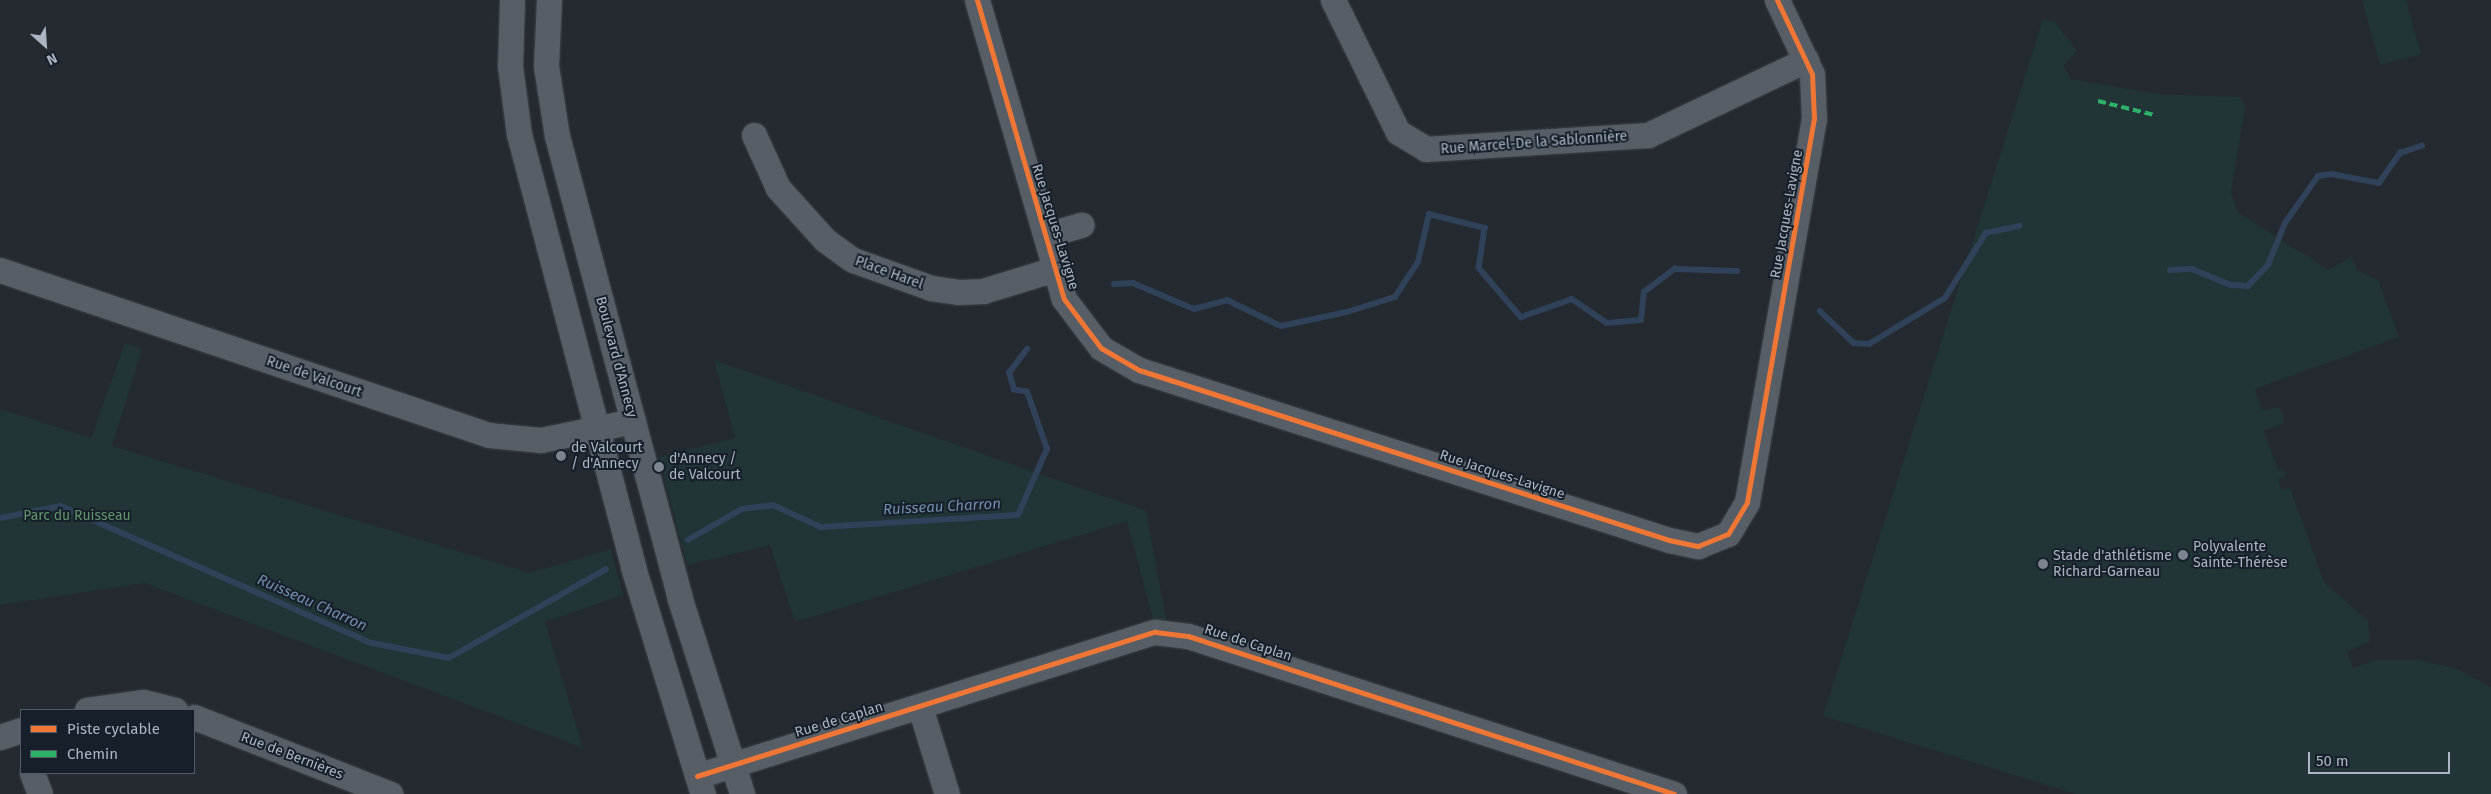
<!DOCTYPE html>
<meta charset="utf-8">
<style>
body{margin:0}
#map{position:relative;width:2491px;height:794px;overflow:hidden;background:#242a30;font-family:"Fira Sans",sans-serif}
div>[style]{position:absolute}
.green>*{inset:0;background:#213436}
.stream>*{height:5.5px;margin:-2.75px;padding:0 2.75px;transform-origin:2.75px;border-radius:2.75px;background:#2f425a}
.roads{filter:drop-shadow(0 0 1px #404449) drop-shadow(0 0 1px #404449)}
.minor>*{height:25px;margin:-12.5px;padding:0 12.5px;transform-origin:12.5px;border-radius:12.5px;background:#585e66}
.quiet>*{height:4px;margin-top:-2px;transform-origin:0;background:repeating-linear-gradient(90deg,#2db169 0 8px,transparent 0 12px)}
.cycleway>*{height:5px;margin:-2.5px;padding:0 2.5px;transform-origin:2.5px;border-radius:2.5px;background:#f07635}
.dots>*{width:14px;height:14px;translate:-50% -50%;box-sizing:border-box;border:2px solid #17202a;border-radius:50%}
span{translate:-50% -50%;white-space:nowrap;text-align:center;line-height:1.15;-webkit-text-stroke:4px #17202a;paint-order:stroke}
.street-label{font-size:14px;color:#abb5c4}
.poi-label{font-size:14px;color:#abb5c4}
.left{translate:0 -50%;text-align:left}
.park-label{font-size:14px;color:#62946c}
.water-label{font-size:15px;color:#718dae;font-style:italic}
.legend{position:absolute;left:20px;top:709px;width:175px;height:65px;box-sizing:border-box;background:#17202a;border:1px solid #525c68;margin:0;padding:6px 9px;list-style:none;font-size:15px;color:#abb5c4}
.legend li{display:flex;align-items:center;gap:10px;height:25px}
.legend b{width:25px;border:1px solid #525c68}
.north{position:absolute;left:20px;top:20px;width:50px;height:50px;-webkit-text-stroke:4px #17202a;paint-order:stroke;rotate:154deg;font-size:14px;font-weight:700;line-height:20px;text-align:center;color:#abb5c4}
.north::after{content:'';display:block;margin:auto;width:18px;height:22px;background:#abb5c4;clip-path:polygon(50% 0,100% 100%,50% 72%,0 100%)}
.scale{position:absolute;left:2308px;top:752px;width:142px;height:22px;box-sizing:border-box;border:2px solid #abb5c4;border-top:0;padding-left:6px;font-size:15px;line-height:18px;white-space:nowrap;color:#abb5c4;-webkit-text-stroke:4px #17202a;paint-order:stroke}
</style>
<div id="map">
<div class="green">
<i style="clip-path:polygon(2362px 0,2406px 0,2421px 54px,2380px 65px)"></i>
<i style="clip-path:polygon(2043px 19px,2055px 22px,2077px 51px,2064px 65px,2071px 79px,2159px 94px,2240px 97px,2245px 106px,2231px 192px,2237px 212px,2329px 270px,2352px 256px,2357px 270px,2378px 280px,2399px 337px,2255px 389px,2262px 411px,2279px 407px,2283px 414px,2284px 423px,2264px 431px,2278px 470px,2284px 469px,2286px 476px,2278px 479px,2282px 490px,2290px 488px,2324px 582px,2368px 621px,2370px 641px,2347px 652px,2353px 668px,2376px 660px,2419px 660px,2458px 669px,2491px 687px,2491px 794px,2076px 794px,1823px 716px)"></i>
<i style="clip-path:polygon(125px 343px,142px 349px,112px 446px,530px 573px,611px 549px,623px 595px,545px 622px,583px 748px,144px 583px,0 605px,0 409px,91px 438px)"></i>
<i style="clip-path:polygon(714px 360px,1146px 511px,1169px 635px,1158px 638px,1127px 521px,795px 622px,770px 545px,687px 565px,659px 457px,735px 438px)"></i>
</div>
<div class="stream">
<i style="left:2170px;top:270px;width:22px;rotate:-3deg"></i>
<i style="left:2192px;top:269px;width:42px;rotate:22.3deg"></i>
<i style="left:2231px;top:285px;width:17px;rotate:3deg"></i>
<i style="left:2248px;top:286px;width:29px;rotate:-46deg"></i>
<i style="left:2268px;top:265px;width:45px;rotate:-68deg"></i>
<i style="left:2285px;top:223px;width:57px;rotate:-54.9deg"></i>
<i style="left:2318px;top:176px;width:14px;rotate:-8deg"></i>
<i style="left:2332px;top:174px;width:48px;rotate:10.8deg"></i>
<i style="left:2379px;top:183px;width:37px;rotate:-55deg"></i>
<i style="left:2400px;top:153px;width:23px;rotate:-18deg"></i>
<i style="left:1114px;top:284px;width:19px;rotate:-3deg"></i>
<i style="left:1133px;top:283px;width:66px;rotate:23.1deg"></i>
<i style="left:1194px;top:309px;width:34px;rotate:-15deg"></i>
<i style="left:1227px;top:300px;width:60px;rotate:25.7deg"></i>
<i style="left:1281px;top:326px;width:67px;rotate:-12deg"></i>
<i style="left:1347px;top:312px;width:50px;rotate:-17.4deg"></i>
<i style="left:1395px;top:297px;width:42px;rotate:-56.7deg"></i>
<i style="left:1418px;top:262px;width:49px;rotate:-77.1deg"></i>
<i style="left:1429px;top:214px;width:58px;rotate:14deg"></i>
<i style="left:1485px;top:228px;width:40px;rotate:98.5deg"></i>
<i style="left:1479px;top:268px;width:65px;rotate:49.4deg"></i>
<i style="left:1521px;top:317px;width:54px;rotate:-19.4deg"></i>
<i style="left:1572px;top:299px;width:42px;rotate:34.4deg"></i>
<i style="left:1607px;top:323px;width:34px;rotate:-5deg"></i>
<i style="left:1641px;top:320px;width:28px;rotate:-84deg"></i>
<i style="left:1644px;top:292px;width:39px;rotate:-37deg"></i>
<i style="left:1675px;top:269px;width:62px;rotate:1.8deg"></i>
<i style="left:1820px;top:311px;width:47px;rotate:43.3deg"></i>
<i style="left:1854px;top:343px;width:15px;rotate:4deg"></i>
<i style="left:1869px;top:344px;width:89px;rotate:-31.2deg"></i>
<i style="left:1945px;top:298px;width:77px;rotate:-57.8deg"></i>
<i style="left:1986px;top:233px;width:34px;rotate:-12deg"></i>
<i style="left:0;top:518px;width:62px;rotate:-11.1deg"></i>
<i style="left:61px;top:506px;width:340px;rotate:23.8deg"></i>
<i style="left:372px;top:643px;width:78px;rotate:11deg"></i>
<i style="left:449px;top:658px;width:180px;rotate:-29.5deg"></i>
<i style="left:688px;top:540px;width:62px;rotate:-29.9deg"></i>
<i style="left:742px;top:509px;width:31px;rotate:-7deg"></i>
<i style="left:773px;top:505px;width:53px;rotate:24.6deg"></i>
<i style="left:821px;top:527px;width:197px;rotate:-3.5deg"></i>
<i style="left:1018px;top:515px;width:72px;rotate:-66.3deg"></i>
<i style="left:1047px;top:449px;width:60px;rotate:-109.3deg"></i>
<i style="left:1027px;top:392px;width:13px;rotate:-171deg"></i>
<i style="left:1014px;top:390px;width:18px;rotate:-106deg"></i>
<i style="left:1009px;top:373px;width:30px;rotate:-53deg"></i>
</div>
<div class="roads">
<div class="minor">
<i style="left:512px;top:0;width:66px;rotate:91.7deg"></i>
<i style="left:510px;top:66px;width:69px;rotate:82.5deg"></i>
<i style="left:519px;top:134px;width:448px;rotate:75.2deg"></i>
<i style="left:633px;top:567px;width:238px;rotate:72.9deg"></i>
<i style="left:549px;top:0;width:66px;rotate:92.6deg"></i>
<i style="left:546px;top:66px;width:71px;rotate:81.1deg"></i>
<i style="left:557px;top:136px;width:476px;rotate:75.1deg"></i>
<i style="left:679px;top:596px;width:208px;rotate:72.3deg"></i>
<i style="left:977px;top:0;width:311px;rotate:73.8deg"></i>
<i style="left:1064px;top:299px;width:61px;rotate:52.9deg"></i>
<i style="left:1101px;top:348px;width:44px;rotate:30.1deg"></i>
<i style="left:1139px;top:370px;width:557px;rotate:17.78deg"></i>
<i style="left:1669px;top:540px;width:30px;rotate:12deg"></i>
<i style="left:1698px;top:546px;width:32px;rotate:-22deg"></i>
<i style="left:1728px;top:534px;width:37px;rotate:-59deg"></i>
<i style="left:1747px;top:502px;width:389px;rotate:-80.1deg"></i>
<i style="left:1814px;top:119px;width:45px;rotate:-92.5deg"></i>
<i style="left:1812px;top:74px;width:82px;rotate:-115.3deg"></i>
<i style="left:1333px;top:0;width:147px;rotate:63.8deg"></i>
<i style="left:1398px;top:132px;width:33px;rotate:31deg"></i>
<i style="left:1426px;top:149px;width:222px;rotate:-3.6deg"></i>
<i style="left:1648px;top:135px;width:175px;rotate:-25.4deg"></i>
<i style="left:754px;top:135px;width:58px;rotate:65.6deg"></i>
<i style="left:778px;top:188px;width:70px;rotate:47.9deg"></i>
<i style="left:825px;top:240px;width:34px;rotate:36deg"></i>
<i style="left:853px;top:260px;width:83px;rotate:19.7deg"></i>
<i style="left:931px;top:288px;width:27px;rotate:8deg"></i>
<i style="left:958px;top:292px;width:25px;rotate:-2deg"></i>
<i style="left:983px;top:291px;width:75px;rotate:-17deg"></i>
<i style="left:1046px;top:235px;width:37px;rotate:-16deg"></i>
<i style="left:0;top:270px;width:516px;rotate:18.65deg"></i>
<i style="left:489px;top:435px;width:52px;rotate:5.5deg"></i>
<i style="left:541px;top:440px;width:94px;rotate:-11.7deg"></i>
<i style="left:920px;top:707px;width:91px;rotate:72.8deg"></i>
<i style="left:87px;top:710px;width:57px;rotate:-8.1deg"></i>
<i style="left:143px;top:702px;width:33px;rotate:14deg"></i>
<i style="left:194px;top:717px;width:211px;rotate:21.4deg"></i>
<i style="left:0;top:737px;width:22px;rotate:-18deg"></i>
<i style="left:32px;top:773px;width:22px;rotate:69deg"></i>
<i style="left:697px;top:776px;width:480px;rotate:-17.5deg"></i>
<i style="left:1155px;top:632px;width:33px;rotate:7deg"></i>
<i style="left:1188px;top:636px;width:511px;rotate:18.01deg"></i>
</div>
</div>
<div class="quiet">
<i style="left:2098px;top:101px;width:58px;rotate:14deg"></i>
</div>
<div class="cycleway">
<i style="left:977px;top:0;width:311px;rotate:73.8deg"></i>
<i style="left:1064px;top:299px;width:61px;rotate:52.9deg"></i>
<i style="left:1101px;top:348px;width:44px;rotate:30.1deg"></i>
<i style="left:1139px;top:370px;width:557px;rotate:17.78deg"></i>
<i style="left:1669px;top:540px;width:30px;rotate:12deg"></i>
<i style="left:1698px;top:546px;width:32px;rotate:-22deg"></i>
<i style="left:1728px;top:534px;width:37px;rotate:-59deg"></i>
<i style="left:1747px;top:502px;width:389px;rotate:-80.1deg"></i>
<i style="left:1814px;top:119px;width:45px;rotate:-92.5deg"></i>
<i style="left:1812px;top:74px;width:82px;rotate:-115.3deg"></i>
<i style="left:697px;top:776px;width:480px;rotate:-17.5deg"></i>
<i style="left:1155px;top:632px;width:33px;rotate:7deg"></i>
<i style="left:1188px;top:636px;width:511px;rotate:18.01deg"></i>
</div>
<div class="dots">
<i style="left:561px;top:456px;background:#7c8490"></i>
<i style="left:659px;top:467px;background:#7c8490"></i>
<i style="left:2183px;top:555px;background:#7c8490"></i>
<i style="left:2043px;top:564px;background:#7c8490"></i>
</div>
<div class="street-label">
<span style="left:1534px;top:143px;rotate:-4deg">Rue Marcel-De la Sablonnière</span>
<span style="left:1787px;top:214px;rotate:-80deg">Rue Jacques-Lavigne</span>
<span style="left:1055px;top:227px;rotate:73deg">Rue Jacques-Lavigne</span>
<span style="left:889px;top:273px;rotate:20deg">Place Harel</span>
<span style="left:616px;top:357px;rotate:75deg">Boulevard d'Annecy</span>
<span style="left:314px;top:377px;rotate:19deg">Rue de Valcourt</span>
<span style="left:1502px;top:475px;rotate:18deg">Rue Jacques-Lavigne</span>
<span style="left:1248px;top:643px;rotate:18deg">Rue de Caplan</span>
<span style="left:839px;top:720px;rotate:-17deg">Rue de Caplan</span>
<span style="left:292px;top:756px;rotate:21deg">Rue de Bernières</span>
</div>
<div class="poi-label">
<span class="left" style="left:571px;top:456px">de Valcourt<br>/ d'Annecy</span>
<span class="left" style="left:669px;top:467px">d'Annecy /<br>de Valcourt</span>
<span class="left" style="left:2193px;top:555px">Polyvalente<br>Sainte-Thérèse</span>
<span class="left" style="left:2053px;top:564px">Stade d'athlétisme<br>Richard-Garneau</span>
</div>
<div class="park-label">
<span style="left:77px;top:516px">Parc du Ruisseau</span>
</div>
<div class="water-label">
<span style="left:942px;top:507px;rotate:-3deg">Ruisseau Charron</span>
<span style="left:312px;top:603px;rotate:24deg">Ruisseau Charron</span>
</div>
<ul class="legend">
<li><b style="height:6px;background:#f07635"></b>Piste cyclable</li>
<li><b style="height:6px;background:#2db169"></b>Chemin</li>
</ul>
<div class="north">N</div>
<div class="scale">50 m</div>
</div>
